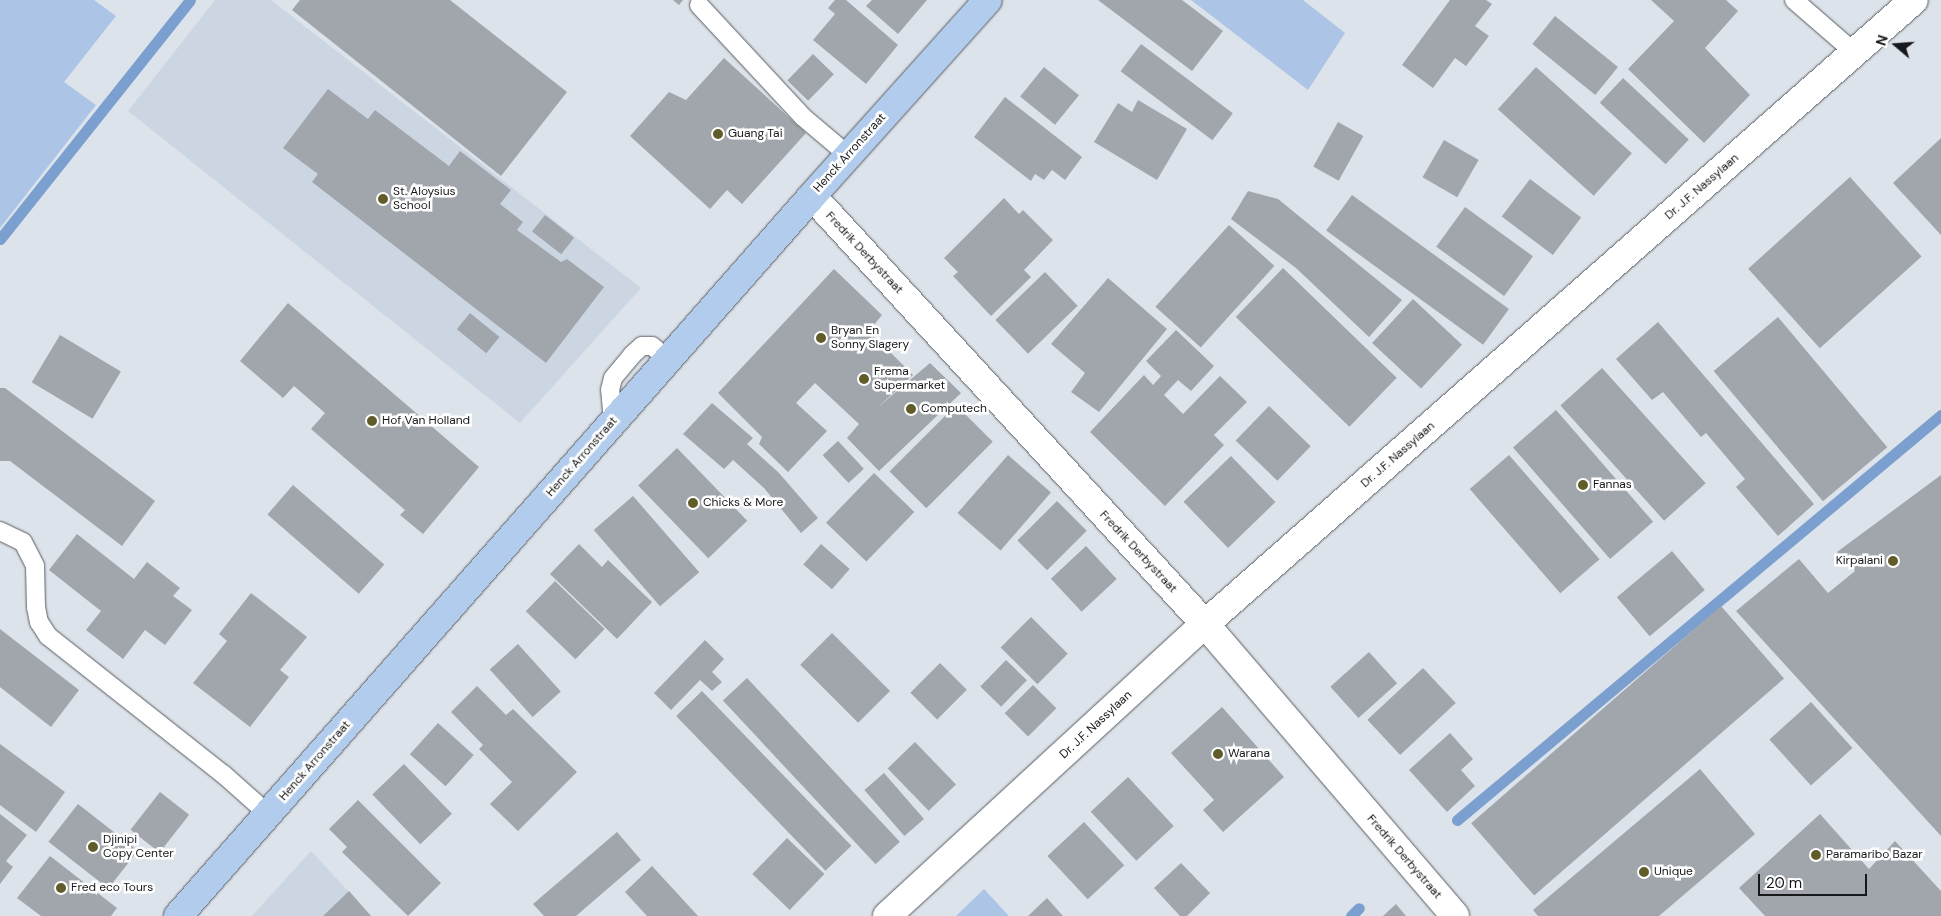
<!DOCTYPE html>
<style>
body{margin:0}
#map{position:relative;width:1941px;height:916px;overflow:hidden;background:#dde3ea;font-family:"DM Sans",sans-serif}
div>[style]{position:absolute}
.built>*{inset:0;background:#ccd6e3}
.green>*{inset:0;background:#acc5e7}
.stream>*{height:11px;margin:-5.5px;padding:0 5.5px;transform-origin:5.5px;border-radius:5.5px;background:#7ba0cf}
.building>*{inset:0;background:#a1a6ad;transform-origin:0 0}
.roads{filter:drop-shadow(0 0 1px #585c62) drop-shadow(0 0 1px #585c62)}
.service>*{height:18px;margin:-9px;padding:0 9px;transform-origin:9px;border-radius:9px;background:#fff}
.minor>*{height:28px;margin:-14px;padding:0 14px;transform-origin:14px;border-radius:14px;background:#fff}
.secondary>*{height:28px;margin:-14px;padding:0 14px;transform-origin:14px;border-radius:14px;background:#fff}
.primary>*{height:28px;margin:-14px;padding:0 14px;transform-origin:14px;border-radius:14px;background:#b2ccee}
.dots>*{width:14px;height:14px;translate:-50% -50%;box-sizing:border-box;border:2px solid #fff;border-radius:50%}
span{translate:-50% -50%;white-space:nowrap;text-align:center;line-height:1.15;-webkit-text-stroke:5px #fff;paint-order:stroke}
.poi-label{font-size:12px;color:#16181b}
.left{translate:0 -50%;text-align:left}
.right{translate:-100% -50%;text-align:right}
.street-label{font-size:12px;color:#16181b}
.north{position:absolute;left:1871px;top:20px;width:50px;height:50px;-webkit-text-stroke:4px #fff;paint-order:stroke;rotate:288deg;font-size:14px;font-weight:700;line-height:20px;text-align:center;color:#16181b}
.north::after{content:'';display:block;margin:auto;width:18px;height:22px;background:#16181b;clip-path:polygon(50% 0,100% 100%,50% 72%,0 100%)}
.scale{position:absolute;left:1758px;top:874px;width:109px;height:22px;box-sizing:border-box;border:2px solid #16181b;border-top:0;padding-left:6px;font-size:15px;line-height:18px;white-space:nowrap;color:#16181b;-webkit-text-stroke:4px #fff;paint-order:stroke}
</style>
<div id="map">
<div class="built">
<i style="clip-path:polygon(215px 0,271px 0,641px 288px,520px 423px,128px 111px)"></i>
<i style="clip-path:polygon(311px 851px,371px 916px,252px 916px)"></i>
</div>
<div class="green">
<i style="clip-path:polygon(0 0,94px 0,116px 16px,64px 82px,96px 105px,0 228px)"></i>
<i style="clip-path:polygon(1191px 0,1303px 0,1345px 33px,1308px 90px)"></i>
<i style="clip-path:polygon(984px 889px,1009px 916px,956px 916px)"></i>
</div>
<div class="stream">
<i style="left:0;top:239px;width:305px;rotate:-51.5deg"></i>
<i style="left:1457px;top:820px;width:631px;rotate:-39.92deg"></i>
<i style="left:1351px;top:916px;width:11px;rotate:-45deg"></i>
</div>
<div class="building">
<i style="clip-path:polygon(300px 0,450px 0,567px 92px,501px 176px,292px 10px)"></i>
<i style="clip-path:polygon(673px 0,683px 0,679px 5px)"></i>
<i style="clip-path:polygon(835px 0,846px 0,898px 45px,866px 84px,813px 40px,835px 14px,828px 8px)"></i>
<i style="clip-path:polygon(872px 0,927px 0,898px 34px,866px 6px)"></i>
<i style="clip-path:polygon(1098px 0,1182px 0,1223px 31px,1192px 71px)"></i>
<i style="clip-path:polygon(1450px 0,1486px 0,1492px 4px,1475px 26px,1489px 36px,1466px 66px,1455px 58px,1433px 88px,1402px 65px)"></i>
<i style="clip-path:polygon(1651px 0,1726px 0,1738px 11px,1705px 48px,1750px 95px,1704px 143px,1628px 69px,1674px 21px)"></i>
<i style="left:1555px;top:16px;width:81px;height:36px;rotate:39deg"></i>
<i style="left:1141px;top:44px;width:115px;height:34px;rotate:37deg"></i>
<i style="left:813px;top:54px;width:29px;height:37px;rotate:44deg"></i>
<i style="clip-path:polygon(724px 58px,806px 133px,742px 204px,727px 190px,710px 209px,630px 136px,669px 92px,686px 100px)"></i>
<i style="left:1044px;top:67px;width:45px;height:38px;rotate:39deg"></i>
<i style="left:1536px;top:67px;width:129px;height:57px;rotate:42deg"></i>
<i style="left:1623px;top:78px;width:90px;height:34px;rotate:43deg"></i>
<i style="clip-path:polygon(328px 89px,368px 119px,375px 110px,449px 166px,460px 151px,511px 190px,500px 204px,523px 222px,517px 230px,561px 262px,567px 259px,604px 287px,546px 363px,312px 182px,318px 174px,283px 148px)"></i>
<i style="clip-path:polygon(1005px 97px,1082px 157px,1065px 180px,1052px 170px,1044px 180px,1035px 174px,1031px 181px,974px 137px)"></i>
<i style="clip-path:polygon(1138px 100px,1187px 129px,1157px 180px,1094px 142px,1118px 103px,1132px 112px)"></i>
<i style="left:1338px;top:122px;width:29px;height:51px;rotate:29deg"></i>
<i style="clip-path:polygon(1941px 138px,1941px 235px,1893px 183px)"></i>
<i style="left:1444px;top:140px;width:40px;height:43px;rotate:30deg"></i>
<i style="left:1850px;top:177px;width:107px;height:137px;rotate:48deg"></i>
<i style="left:1530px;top:179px;width:64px;height:47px;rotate:37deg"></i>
<i style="clip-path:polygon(1248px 191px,1278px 199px,1402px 300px,1369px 337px,1296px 268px,1231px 219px)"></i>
<i style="left:1352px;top:195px;width:194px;height:44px;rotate:36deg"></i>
<i style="clip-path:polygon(1004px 198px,1019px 214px,1023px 210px,1053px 240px,1024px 270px,1031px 277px,991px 316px,953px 276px,958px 272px,944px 258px)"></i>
<i style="left:1465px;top:207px;width:84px;height:49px;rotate:36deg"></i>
<i style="left:545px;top:215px;width:37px;height:21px;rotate:38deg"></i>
<i style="left:1229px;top:225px;width:61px;height:110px;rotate:42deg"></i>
<i style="left:1283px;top:268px;width:158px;height:68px;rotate:44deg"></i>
<i style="clip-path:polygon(834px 269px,882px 315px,869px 331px,913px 375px,877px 408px,930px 363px,961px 393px,879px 471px,847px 438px,859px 424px,815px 383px,796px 403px,827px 431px,788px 472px,759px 444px,762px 437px,718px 393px)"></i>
<i style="left:1045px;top:272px;width:47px;height:69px;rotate:46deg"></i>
<i style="clip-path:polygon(1108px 278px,1167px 329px,1099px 412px,1071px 392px,1085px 373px,1051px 344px)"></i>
<i style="left:1413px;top:299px;width:67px;height:60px;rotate:43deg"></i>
<i style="clip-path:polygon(288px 303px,479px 467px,423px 534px,400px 515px,405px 510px,311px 429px,325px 413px,294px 386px,283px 398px,240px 361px)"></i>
<i style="left:470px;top:313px;width:38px;height:21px;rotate:39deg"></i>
<i style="left:1778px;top:317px;width:170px;height:84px;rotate:50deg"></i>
<i style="clip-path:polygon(1658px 322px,1814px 504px,1778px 536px,1736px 487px,1745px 479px,1706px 433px,1701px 437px,1663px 392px,1652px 400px,1616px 359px)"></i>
<i style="clip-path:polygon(1176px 330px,1214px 366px,1191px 391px,1178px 380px,1164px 395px,1183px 414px,1220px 376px,1247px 402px,1214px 435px,1224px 445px,1165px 506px,1090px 432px,1144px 375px,1153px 385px,1161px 376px,1146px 361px)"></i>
<i style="left:60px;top:335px;width:71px;height:55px;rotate:31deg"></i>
<i style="left:1602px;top:368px;width:155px;height:56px;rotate:48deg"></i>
<i style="clip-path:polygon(0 388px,5px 388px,155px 501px,122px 546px,10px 461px,0 461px)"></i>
<i style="clip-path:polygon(712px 403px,753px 438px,747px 444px,779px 473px,818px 518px,801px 533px,764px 488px,733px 460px,724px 469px,683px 434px)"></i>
<i style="left:956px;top:405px;width:52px;height:94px;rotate:45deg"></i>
<i style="left:1269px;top:406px;width:58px;height:48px;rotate:44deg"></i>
<i style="left:1556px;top:410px;width:148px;height:57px;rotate:49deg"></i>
<i style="left:838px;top:441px;width:38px;height:21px;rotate:47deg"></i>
<i style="left:677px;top:448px;width:101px;height:54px;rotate:46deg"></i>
<i style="left:1008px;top:455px;width:57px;height:77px;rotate:41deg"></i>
<i style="left:1509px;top:455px;width:138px;height:52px;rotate:49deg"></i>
<i style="left:1231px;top:456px;width:64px;height:66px;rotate:46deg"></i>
<i style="left:874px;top:473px;width:56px;height:69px;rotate:44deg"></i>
<i style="clip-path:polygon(1941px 475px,1941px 836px,1736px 611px,1799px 559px,1828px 593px,1855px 571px,1837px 552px)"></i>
<i style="left:293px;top:485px;width:121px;height:39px;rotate:41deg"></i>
<i style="left:633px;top:496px;width:101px;height:52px;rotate:49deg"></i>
<i style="left:1057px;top:501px;width:42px;height:56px;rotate:45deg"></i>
<i style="clip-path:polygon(77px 534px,134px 579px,147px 562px,180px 588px,173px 596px,192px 610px,165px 645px,145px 630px,123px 659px,86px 630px,101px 611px,49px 570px)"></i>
<i style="clip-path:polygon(579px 544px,602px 567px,608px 560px,652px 602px,617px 639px,550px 574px)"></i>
<i style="left:821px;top:544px;width:38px;height:27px;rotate:41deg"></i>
<i style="left:1086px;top:546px;width:45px;height:48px;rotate:47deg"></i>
<i style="left:1672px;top:551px;width:51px;height:72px;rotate:50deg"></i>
<i style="left:555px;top:581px;width:69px;height:42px;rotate:44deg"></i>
<i style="clip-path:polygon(251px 593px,307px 637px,280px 670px,289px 677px,250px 727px,193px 683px,227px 641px,219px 634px)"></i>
<i style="left:1721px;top:606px;width:96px;height:331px;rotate:49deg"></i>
<i style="left:1031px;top:617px;width:52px;height:43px;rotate:45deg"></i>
<i style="clip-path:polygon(0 629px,79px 690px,51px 727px,0 687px)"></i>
<i style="left:832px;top:633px;width:82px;height:45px;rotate:45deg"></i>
<i style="clip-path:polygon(705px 640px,724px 659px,712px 672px,722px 682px,712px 691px,700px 680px,671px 710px,654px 693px)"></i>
<i style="left:518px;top:644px;width:64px;height:38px;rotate:48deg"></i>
<i style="left:1369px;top:652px;width:42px;height:52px;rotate:48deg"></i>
<i style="left:1006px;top:660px;width:29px;height:37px;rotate:44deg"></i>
<i style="left:940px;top:663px;width:38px;height:42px;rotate:45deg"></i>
<i style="left:1423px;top:668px;width:48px;height:76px;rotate:47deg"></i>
<i style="left:747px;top:678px;width:224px;height:33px;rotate:47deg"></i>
<i style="left:1033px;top:685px;width:33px;height:40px;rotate:45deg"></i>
<i style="clip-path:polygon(477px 686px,506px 715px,513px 709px,577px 772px,518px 831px,490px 804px,512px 782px,479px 749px,483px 745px,451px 712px)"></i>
<i style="left:702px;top:691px;width:215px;height:36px;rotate:46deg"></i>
<i style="left:1811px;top:702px;width:62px;height:56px;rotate:48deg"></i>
<i style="clip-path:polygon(1222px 707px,1284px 777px,1223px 832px,1203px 810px,1214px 800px,1171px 753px)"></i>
<i style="left:438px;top:723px;width:48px;height:42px;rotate:42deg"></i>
<i style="clip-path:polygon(1450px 733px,1473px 759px,1461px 770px,1475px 786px,1447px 812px,1409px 770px)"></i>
<i style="left:915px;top:742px;width:59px;height:38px;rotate:46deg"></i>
<i style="clip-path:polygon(0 744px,65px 792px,36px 832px,0 805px)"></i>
<i style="left:404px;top:764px;width:69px;height:44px;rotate:46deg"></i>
<i style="clip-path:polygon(1700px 769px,1755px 834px,1659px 916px,1538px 916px,1533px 910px)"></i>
<i style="left:884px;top:773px;width:61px;height:26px;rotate:49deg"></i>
<i style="left:1128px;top:777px;width:67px;height:51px;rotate:47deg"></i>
<i style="left:160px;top:792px;width:37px;height:48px;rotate:38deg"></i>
<i style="clip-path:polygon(358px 800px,441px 883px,408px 916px,342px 852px,347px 847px,329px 829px)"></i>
<i style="left:78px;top:804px;width:76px;height:48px;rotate:38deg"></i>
<i style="clip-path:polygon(0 814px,27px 835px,6px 861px,13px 867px,0 884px)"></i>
<i style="clip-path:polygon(1820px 814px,1869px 869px,1895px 841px,1941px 891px,1941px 916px,1765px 916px,1739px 888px)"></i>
<i style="left:1084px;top:822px;width:59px;height:50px;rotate:47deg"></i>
<i style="clip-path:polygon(617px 832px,641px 860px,576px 916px,544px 916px,533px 904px)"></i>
<i style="left:787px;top:838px;width:52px;height:50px;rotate:44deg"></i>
<i style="clip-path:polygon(50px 856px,117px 908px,111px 916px,41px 916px,17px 898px)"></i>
<i style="clip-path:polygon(1181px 863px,1210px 893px,1187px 916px,1180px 916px,1154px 888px)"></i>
<i style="clip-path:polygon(652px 866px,698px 916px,647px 916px,625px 892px)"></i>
<i style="clip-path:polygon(349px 891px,371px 916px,323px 916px)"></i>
<i style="clip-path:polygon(1047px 898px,1063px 916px,1028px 916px)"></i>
<i style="clip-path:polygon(1396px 904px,1406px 916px,1383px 916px)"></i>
</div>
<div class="roads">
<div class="service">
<i style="left:1794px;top:0;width:81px;rotate:41deg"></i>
<i style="left:699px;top:5px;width:153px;rotate:47.1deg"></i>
<i style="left:803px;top:117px;width:59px;rotate:40.2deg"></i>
<i style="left:613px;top:422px;width:32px;rotate:-95deg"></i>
<i style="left:610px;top:390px;width:12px;rotate:-76deg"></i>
<i style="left:613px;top:378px;width:30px;rotate:-50deg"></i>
<i style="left:632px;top:355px;width:13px;rotate:-42deg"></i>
<i style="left:642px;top:346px;width:10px"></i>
<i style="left:652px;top:346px;width:21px;rotate:39deg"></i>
<i style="left:0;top:531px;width:25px;rotate:26deg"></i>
<i style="left:23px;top:542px;width:27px;rotate:63deg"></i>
<i style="left:35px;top:566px;width:41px;rotate:88.6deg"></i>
<i style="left:36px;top:607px;width:15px;rotate:79deg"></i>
<i style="left:39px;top:622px;width:17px;rotate:57deg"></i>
<i style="left:48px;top:636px;width:223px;rotate:38.3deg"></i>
<i style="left:223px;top:774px;width:60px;rotate:41.6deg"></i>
</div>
<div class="minor">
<i style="left:887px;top:916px;width:432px;rotate:-42.6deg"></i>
<i style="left:1205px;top:624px;width:944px;rotate:-41.35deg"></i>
</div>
<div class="secondary">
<i style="left:812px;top:196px;width:581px;rotate:47.44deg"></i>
<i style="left:1205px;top:624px;width:384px;rotate:49.4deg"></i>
</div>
<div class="primary">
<i style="left:178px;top:916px;width:959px;rotate:-48.63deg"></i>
<i style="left:812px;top:196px;width:263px;rotate:-48.1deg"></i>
</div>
</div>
<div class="dots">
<i style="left:718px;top:134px;background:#615d2a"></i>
<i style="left:383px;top:199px;background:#615d2a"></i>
<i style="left:821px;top:338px;background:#615d2a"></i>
<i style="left:864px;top:379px;background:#615d2a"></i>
<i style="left:911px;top:409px;background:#615d2a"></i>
<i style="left:372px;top:421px;background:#615d2a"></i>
<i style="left:1583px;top:485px;background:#615d2a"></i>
<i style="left:693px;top:503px;background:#615d2a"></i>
<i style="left:1893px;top:561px;background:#615d2a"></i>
<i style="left:1218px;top:754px;background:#615d2a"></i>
<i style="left:93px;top:847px;background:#615d2a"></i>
<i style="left:1816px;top:855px;background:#615d2a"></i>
<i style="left:1644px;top:872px;background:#615d2a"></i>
<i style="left:61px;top:888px;background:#615d2a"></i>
</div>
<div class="poi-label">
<span class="left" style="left:728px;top:134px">Guang Tai</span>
<span class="left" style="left:393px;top:199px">St. Aloysius<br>School</span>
<span class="left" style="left:831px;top:338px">Bryan En<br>Sonny Slagery</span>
<span class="left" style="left:874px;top:379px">Frema<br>Supermarket</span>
<span class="left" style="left:921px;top:409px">Computech</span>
<span class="left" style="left:382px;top:421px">Hof Van Holland</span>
<span class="left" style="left:1593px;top:485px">Fannas</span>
<span class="left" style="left:703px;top:503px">Chicks &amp; More</span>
<span class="right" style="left:1883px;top:561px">Kirpalani</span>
<span class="left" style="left:1228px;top:754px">Warana</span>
<span class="left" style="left:103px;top:847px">Djinipi<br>Copy Center</span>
<span class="left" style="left:1826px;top:855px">Paramaribo Bazar</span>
<span class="left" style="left:1654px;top:872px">Unique</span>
<span class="left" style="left:71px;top:888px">Fred eco Tours</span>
</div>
<div class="street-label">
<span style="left:850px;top:153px;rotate:-48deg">Henck Arronstraat</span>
<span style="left:1702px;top:187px;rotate:-41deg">Dr. J.F. Nassylaan</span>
<span style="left:864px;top:253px;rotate:47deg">Fredrik Derbystraat</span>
<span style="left:1398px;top:455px;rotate:-41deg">Dr. J.F. Nassylaan</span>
<span style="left:582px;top:457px;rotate:-49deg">Henck Arronstraat</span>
<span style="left:1138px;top:552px;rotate:47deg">Fredrik Derbystraat</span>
<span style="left:1096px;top:725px;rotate:-43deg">Dr. J.F. Nassylaan</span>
<span style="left:315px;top:761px;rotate:-49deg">Henck Arronstraat</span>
<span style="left:1404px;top:857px;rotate:49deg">Fredrik Derbystraat</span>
</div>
<div class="north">N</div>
<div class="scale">20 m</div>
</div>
